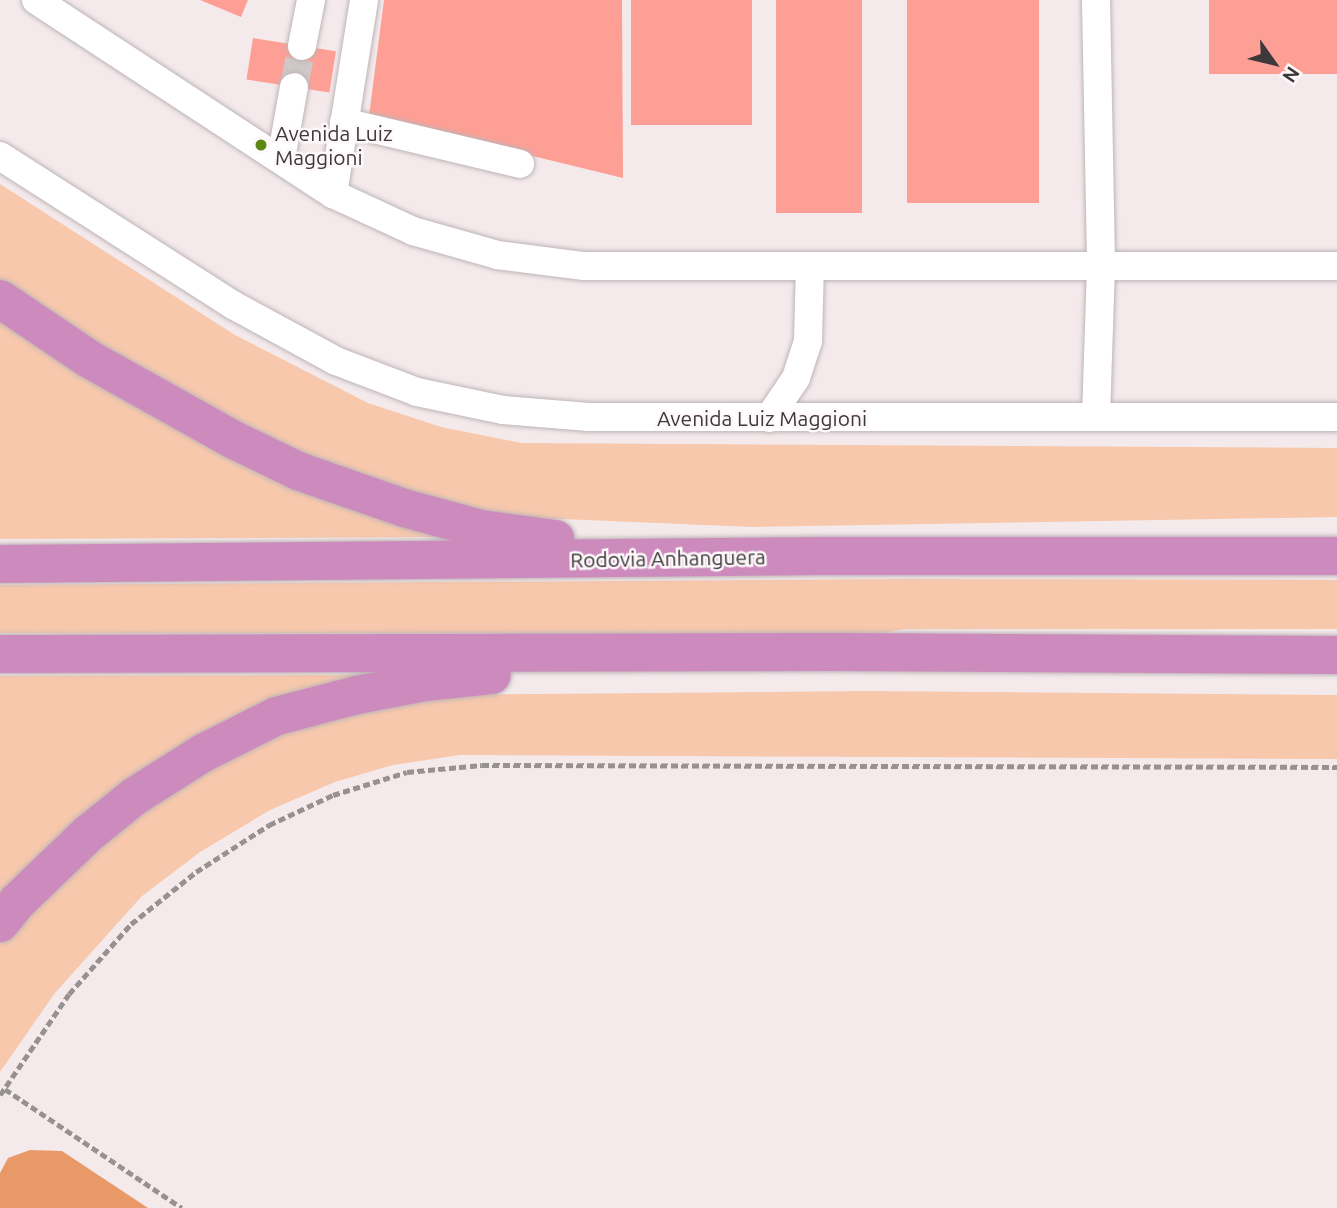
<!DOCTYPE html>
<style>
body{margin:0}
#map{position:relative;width:1337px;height:1208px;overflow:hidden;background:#f4eaec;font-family:Ubuntu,sans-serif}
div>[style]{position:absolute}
.green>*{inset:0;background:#f7c8ac}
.forest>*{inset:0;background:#e89967}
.building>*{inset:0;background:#fe9f95;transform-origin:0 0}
.minor-tunnel>*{height:28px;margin-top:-14px;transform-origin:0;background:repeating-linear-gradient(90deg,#cfc7c8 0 28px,transparent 0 42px)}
.path>*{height:4.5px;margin-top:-2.25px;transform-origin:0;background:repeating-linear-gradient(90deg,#989192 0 7px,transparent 0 10.5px)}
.roads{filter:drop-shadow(0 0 2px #beb4b6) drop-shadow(0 0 2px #beb4b6)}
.minor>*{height:28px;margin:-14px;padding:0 14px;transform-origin:14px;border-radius:14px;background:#fff}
.highway>*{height:38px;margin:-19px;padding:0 19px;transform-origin:19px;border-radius:19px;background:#cd8bbd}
.dots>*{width:19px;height:19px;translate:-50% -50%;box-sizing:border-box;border:4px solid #fef8fa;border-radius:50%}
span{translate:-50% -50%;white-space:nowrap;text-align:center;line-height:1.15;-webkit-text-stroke:5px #fef8fa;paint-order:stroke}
.poi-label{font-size:21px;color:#3d393a}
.left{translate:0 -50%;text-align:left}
.street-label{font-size:21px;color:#3d393a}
.north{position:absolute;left:1239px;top:28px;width:70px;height:70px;-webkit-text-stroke:5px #fef8fa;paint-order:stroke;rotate:124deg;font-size:19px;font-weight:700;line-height:28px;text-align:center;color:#3d393a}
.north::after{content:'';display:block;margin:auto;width:24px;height:32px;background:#3d393a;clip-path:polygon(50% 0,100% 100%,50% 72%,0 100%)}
</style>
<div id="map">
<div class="green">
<i style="clip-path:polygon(0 184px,235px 335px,368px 403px,441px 427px,522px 443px,1337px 448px,1337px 517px,752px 527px,488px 516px,265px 445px,0 291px)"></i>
<i style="clip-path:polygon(0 315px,456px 537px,0 539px)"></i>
<i style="clip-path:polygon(906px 579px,1337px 580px,1337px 629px,905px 629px,882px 633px,0 633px,0 585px)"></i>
<i style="clip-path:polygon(356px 675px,237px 721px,0 899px,0 676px)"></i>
<i style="clip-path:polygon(867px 691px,1337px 695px,1337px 759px,460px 755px,393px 765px,335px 782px,270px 810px,200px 852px,141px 897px,55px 993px,0 1072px,0 940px,126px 818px,258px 739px,417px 695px)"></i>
</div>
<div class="forest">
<i style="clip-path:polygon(30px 1150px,62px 1151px,148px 1208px,0 1208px,0 1173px,8px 1158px)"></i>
</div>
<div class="building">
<i style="clip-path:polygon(200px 0,248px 0,241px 17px)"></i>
<i style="clip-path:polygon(384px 0,622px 0,623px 178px,369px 116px)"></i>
<i style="left:631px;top:0;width:121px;height:125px"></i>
<i style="left:776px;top:0;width:86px;height:213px"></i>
<i style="left:907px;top:0;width:132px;height:203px"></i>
<i style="left:1209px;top:0;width:128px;height:74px"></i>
<i style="left:253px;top:38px;width:84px;height:42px;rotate:9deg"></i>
</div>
<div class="minor-tunnel">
<i style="left:294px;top:87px;width:42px;rotate:-79deg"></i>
</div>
<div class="path">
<i style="left:5px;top:1089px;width:213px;rotate:33.9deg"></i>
<i style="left:0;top:1095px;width:122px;rotate:-55.7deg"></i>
<i style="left:69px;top:994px;width:94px;rotate:-48.5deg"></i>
<i style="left:131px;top:924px;width:83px;rotate:-38.7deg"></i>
<i style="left:196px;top:872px;width:87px;rotate:-32.8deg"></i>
<i style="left:269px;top:825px;width:71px;rotate:-25.1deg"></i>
<i style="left:333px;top:795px;width:77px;rotate:-17.3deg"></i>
<i style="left:407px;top:772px;width:75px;rotate:-5.3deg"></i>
<i style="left:482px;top:765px;width:855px;rotate:0.13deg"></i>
</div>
<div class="roads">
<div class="minor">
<i style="left:36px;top:0;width:355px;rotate:33.2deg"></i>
<i style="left:333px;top:194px;width:88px;rotate:24.8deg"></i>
<i style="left:413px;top:231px;width:87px;rotate:15.9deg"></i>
<i style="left:497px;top:255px;width:88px;rotate:7.2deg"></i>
<i style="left:584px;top:266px;width:753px"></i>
<i style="left:1096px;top:0;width:266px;rotate:88.9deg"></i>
<i style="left:1101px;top:266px;width:151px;rotate:91.9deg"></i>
<i style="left:302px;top:46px;width:47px;rotate:-78.9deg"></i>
<i style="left:344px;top:122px;width:181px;rotate:13.4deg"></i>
<i style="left:0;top:156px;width:277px;rotate:32.6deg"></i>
<i style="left:233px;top:305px;width:117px;rotate:28.5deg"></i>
<i style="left:336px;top:361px;width:87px;rotate:20.9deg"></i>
<i style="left:417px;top:392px;width:88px;rotate:11.8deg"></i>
<i style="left:503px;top:410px;width:86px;rotate:4.7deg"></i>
<i style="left:589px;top:417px;width:748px"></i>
<i style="left:281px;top:159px;width:73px;rotate:-79.8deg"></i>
<i style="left:333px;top:194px;width:196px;rotate:-80.9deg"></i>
<i style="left:769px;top:418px;width:48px;rotate:-56deg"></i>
<i style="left:796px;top:378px;width:39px;rotate:-72deg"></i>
<i style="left:808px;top:341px;width:74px;rotate:-88.5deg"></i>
</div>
<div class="highway">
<i style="left:0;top:299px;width:107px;rotate:34deg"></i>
<i style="left:89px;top:359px;width:166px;rotate:29.2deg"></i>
<i style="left:234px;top:440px;width:71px;rotate:25.8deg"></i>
<i style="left:298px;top:471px;width:112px;rotate:19.2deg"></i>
<i style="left:404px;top:508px;width:80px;rotate:15.3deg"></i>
<i style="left:481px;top:529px;width:75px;rotate:7.7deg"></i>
<i style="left:0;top:564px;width:823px;rotate:-0.56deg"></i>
<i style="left:823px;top:556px;width:514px"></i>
<i style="left:0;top:654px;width:834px;rotate:-0.14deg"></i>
<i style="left:834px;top:652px;width:503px;rotate:0.34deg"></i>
<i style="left:0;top:923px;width:27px;rotate:-51deg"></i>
<i style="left:17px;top:902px;width:100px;rotate:-43.8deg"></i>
<i style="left:89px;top:833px;width:59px;rotate:-38.8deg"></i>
<i style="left:135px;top:796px;width:80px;rotate:-32.3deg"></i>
<i style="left:203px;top:753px;width:83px;rotate:-26.6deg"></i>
<i style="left:277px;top:716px;width:83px;rotate:-14.7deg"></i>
<i style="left:357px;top:695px;width:69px;rotate:-10.8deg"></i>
<i style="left:425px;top:682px;width:67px;rotate:-6deg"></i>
</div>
</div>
<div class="dots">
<i style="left:261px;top:145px;background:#5b8715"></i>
</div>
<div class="poi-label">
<span class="left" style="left:275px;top:145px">Avenida Luiz<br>Maggioni</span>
</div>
<div class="street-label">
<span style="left:762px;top:418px">Avenida Luiz Maggioni</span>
<span style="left:668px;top:558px;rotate:-1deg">Rodovia Anhanguera</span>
</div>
<div class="north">N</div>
</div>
